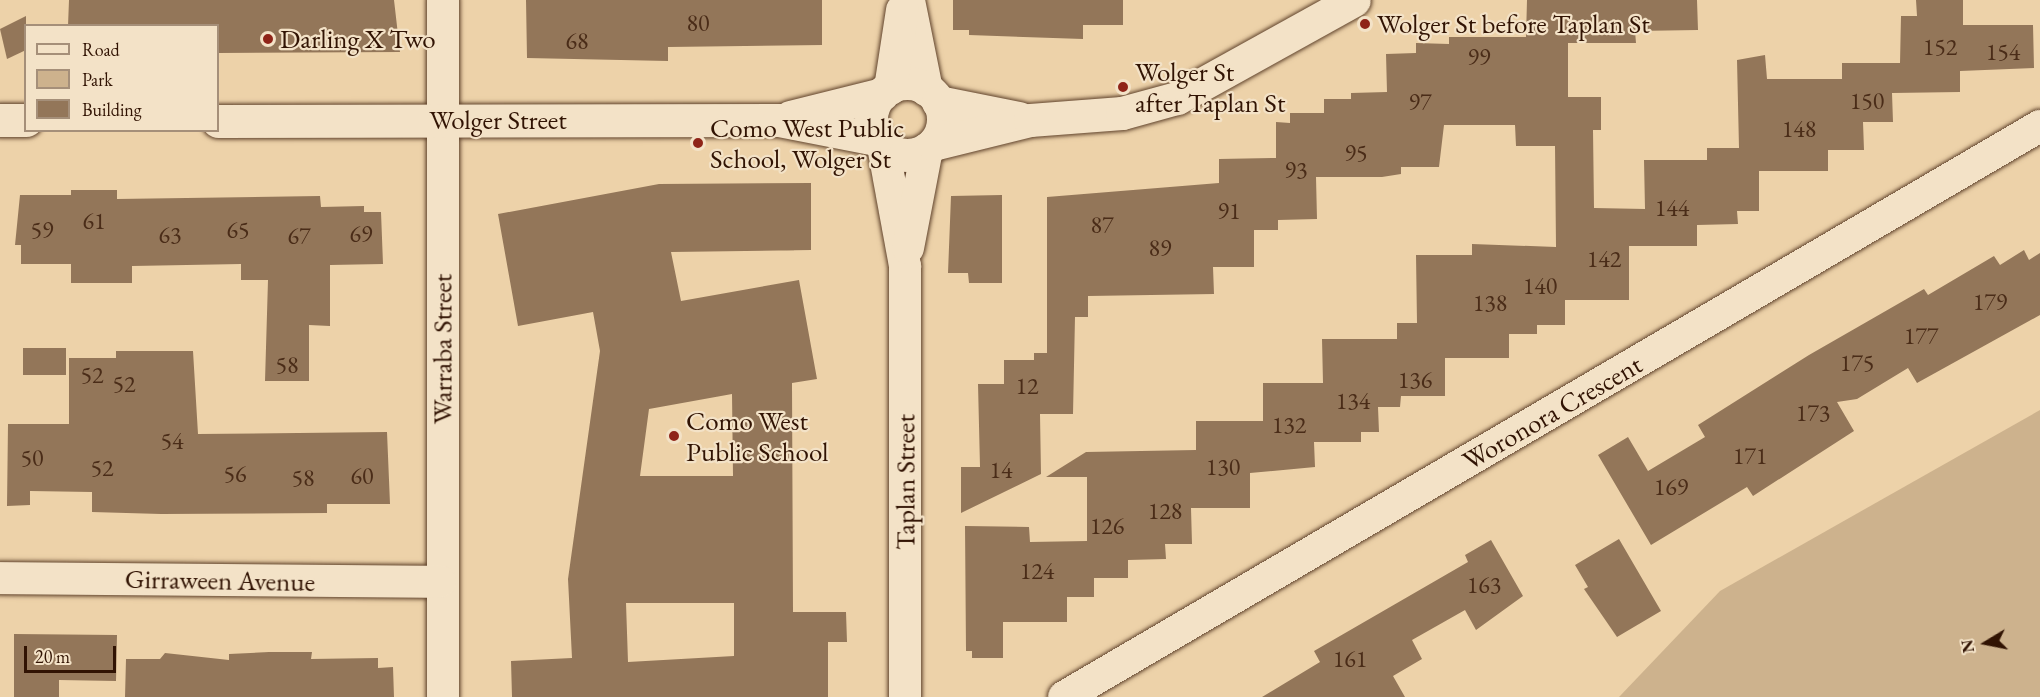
<!DOCTYPE html>
<style>
body{margin:0}
#map{position:relative;width:2040px;height:697px;overflow:hidden;background:#edd2a9;font-family:"EB Garamond",serif}
div>[style]{position:absolute}
.green>*{inset:0;background:#cdb28d}
.building>*{inset:0;background:#937659;transform-origin:0 0}
.roads{filter:drop-shadow(0 0 2px #60432c) drop-shadow(0 0 2px #60432c)}
.street>*{height:32px;margin:-16px;padding:0 16px;transform-origin:16px;border-radius:16px;background:#f3e2c7}
.secondary>*{height:33px;margin:-16.5px;padding:0 16.5px;transform-origin:16.5px;border-radius:16.5px;background:#f3e2c7}
.secondary>.ring{margin:-16.5px;padding:0;box-sizing:content-box;background:none;border:33px solid #f3e2c7;border-radius:50%}
.dots>*{width:16px;height:16px;translate:-50% -50%;box-sizing:border-box;border:3px solid #f3e2c7;border-radius:50%}
span{translate:-50% -50%;white-space:nowrap;text-align:center;line-height:1.15;-webkit-text-stroke:4.5px #f3e2c7;paint-order:stroke}
.number-label{font-size:24px;color:#4a2c18}
.number-label span{-webkit-text-stroke-width:0}
.poi-label{font-size:27px;color:#311303}
.left{translate:0 -50%;text-align:left}
.street-label{font-size:27px;color:#311303}
.legend{position:absolute;left:24px;top:24px;width:195px;height:108px;box-sizing:border-box;background:#f3e2c7;border:2px solid #a58f79;margin:0;padding:8px 10px;list-style:none;font-size:18px;color:#311303}
.legend li{display:flex;align-items:center;gap:12px;height:30px}
.legend b{width:30px;border:2px solid #a58f79}
.north{position:absolute;left:1956px;top:613px;width:60px;height:60px;-webkit-text-stroke:4px #f3e2c7;paint-order:stroke;rotate:260deg;font-size:16px;font-weight:700;line-height:24px;text-align:center;color:#311303}
.north::after{content:'';display:block;margin:auto;width:21px;height:27px;background:#311303;clip-path:polygon(50% 0,100% 100%,50% 72%,0 100%)}
.scale{position:absolute;left:24px;top:646px;width:92px;height:27px;box-sizing:border-box;border:3px solid #311303;border-top:0;padding-left:8px;font-size:18px;line-height:21px;white-space:nowrap;color:#311303;-webkit-text-stroke:4px #f3e2c7;paint-order:stroke}
</style>
<div id="map">
<div class="green">
<i style="clip-path:polygon(2040px 410px,2040px 697px,1619px 697px,1720px 591px)"></i>
</div>
<div class="building">
<i style="clip-path:polygon(69px 0,394px 0,400px 52px,218px 53px,218px 26px,68px 26px)"></i>
<i style="clip-path:polygon(526px 0,822px 0,822px 45px,668px 47px,668px 61px,527px 58px)"></i>
<i style="clip-path:polygon(953px 0,1123px 0,1123px 25px,1083px 25px,1083px 39px,969px 35px,969px 30px,953px 30px)"></i>
<i style="clip-path:polygon(1527px 0,1697px 0,1698px 30px,1635px 31px,1636px 43px,1568px 43px,1568px 97px,1601px 97px,1601px 130px,1593px 130px,1594px 208px,1645px 209px,1644px 160px,1707px 160px,1707px 148px,1739px 148px,1737px 60px,1765px 55px,1767px 79px,1842px 79px,1842px 63px,1900px 63px,1901px 16px,1917px 16px,1916px 0,1963px 0,1963px 25px,2033px 25px,2034px 68px,1960px 71px,1960px 92px,1892px 93px,1893px 122px,1863px 122px,1864px 150px,1828px 150px,1828px 171px,1759px 171px,1759px 211px,1737px 211px,1738px 224px,1697px 225px,1697px 246px,1629px 246px,1629px 300px,1565px 300px,1565px 325px,1537px 325px,1537px 334px,1509px 334px,1509px 358px,1445px 358px,1445px 396px,1401px 396px,1400px 407px,1378px 407px,1379px 432px,1361px 432px,1361px 442px,1314px 442px,1315px 467px,1250px 473px,1250px 508px,1191px 508px,1192px 544px,1165px 544px,1166px 559px,1128px 560px,1128px 578px,1094px 578px,1094px 597px,1067px 597px,1067px 622px,1003px 622px,1003px 658px,972px 658px,972px 651px,966px 651px,965px 526px,1029px 527px,1030px 542px,1087px 541px,1087px 477px,1046px 477px,1086px 452px,1196px 450px,1196px 421px,1263px 421px,1263px 383px,1323px 383px,1322px 339px,1397px 339px,1397px 323px,1417px 323px,1416px 255px,1472px 255px,1472px 244px,1556px 247px,1555px 146px,1516px 146px,1515px 125px,1444px 125px,1439px 167px,1401px 167px,1401px 174px,1382px 177px,1316px 177px,1317px 219px,1278px 220px,1278px 230px,1254px 230px,1254px 267px,1213px 267px,1214px 294px,1088px 296px,1088px 317px,1075px 317px,1073px 414px,1040px 414px,1041px 474px,961px 513px,961px 467px,980px 467px,978px 384px,1004px 384px,1004px 360px,1034px 360px,1034px 353px,1047px 353px,1047px 197px,1219px 183px,1219px 159px,1276px 158px,1276px 122px,1290px 123px,1290px 113px,1324px 113px,1324px 99px,1351px 99px,1351px 93px,1387px 92px,1386px 54px,1416px 53px,1416px 43px,1449px 44px,1449px 37px,1526px 37px)"></i>
<i style="clip-path:polygon(26px 16px,26px 50px,7px 59px,0 29px)"></i>
<i style="clip-path:polygon(evenodd,811px 183px,811px 250px,671px 252px,681px 301px,799px 280px,817px 379px,792px 383px,793px 612px,846px 612px,847px 642px,828px 642px,828px 697px,512px 697px,511px 661px,572px 658px,568px 579px,600px 351px,593px 312px,518px 326px,498px 214px,659px 184px,811px 183px,732px 394px,733px 476px,640px 476px,649px 409px,732px 394px,811px 183px,626px 603px,734px 603px,734px 656px,628px 662px,626px 603px)"></i>
<i style="clip-path:polygon(71px 190px,117px 190px,117px 199px,320px 196px,321px 207px,364px 206px,364px 212px,381px 212px,383px 264px,330px 265px,330px 326px,309px 325px,309px 381px,265px 381px,268px 280px,241px 280px,241px 264px,132px 266px,132px 283px,71px 283px,71px 264px,21px 264px,21px 245px,15px 245px,20px 195px,71px 195px)"></i>
<i style="clip-path:polygon(1002px 195px,1002px 283px,969px 283px,968px 273px,948px 273px,951px 196px)"></i>
<i style="clip-path:polygon(2024px 250px,2029px 260px,2040px 253px,2040px 315px,1917px 383px,1908px 368px,1857px 399px,1837px 402px,1854px 431px,1753px 496px,1747px 487px,1651px 545px,1598px 455px,1628px 437px,1648px 471px,1705px 437px,1698px 425px,1809px 355px,1924px 289px,1928px 295px,1994px 256px,2000px 265px)"></i>
<i style="left:23px;top:348px;width:43px;height:27px"></i>
<i style="clip-path:polygon(116px 351px,193px 351px,198px 434px,387px 432px,390px 504px,327px 504px,327px 513px,161px 514px,92px 512px,92px 492px,30px 491px,30px 505px,7px 506px,8px 424px,69px 424px,69px 358px,116px 358px)"></i>
<i style="clip-path:polygon(1619px 539px,1661px 611px,1617px 637px,1584px 589px,1588px 587px,1575px 565px)"></i>
<i style="clip-path:polygon(1491px 540px,1523px 596px,1476px 630px,1465px 610px,1412px 640px,1422px 659px,1393px 676px,1405px 697px,1262px 697px,1320px 662px,1314px 651px,1468px 562px,1465px 555px)"></i>
<i style="clip-path:polygon(14px 634px,117px 635px,116px 681px,59px 680px,59px 697px,14px 697px)"></i>
<i style="clip-path:polygon(269px 652px,312px 652px,311px 659px,378px 658px,378px 668px,393px 667px,394px 697px,125px 697px,126px 659px,160px 659px,165px 653px,229px 660px,229px 654px)"></i>
</div>
<div class="roads">
<div class="street">
<i style="left:443px;top:0;width:697px;rotate:90deg"></i>
<i style="left:883px;top:146px;width:122px;rotate:79.6deg"></i>
<i style="left:905px;top:266px;width:431px;rotate:90deg"></i>
<i style="left:908px;top:248px;width:101px;rotate:-79.1deg"></i>
<i style="left:0;top:578px;width:440px;rotate:0.5deg"></i>
<i style="left:1064px;top:697px;width:1131px;rotate:-30.33deg"></i>
</div>
<div class="secondary">
<i style="left:908px;top:0;width:91px;rotate:78.6deg"></i>
<i class="ring" style="left:871px;top:83px;width:39px;height:39px"></i>
<i style="left:890px;top:88px;width:79px;rotate:-81.3deg"></i>
<i style="left:938px;top:102px;width:83px;rotate:11.2deg"></i>
<i style="left:790px;top:117px;width:95px;rotate:-14deg"></i>
<i style="left:0;top:120px;width:26px"></i>
<i style="left:218px;top:121px;width:561px;rotate:-0.1deg"></i>
<i style="left:779px;top:120px;width:99px;rotate:11.1deg"></i>
<i style="left:933px;top:144px;width:100px;rotate:-13.9deg"></i>
<i style="left:1030px;top:120px;width:92px;rotate:-4.4deg"></i>
<i style="left:1122px;top:113px;width:57px;rotate:-15.3deg"></i>
<i style="left:1177px;top:98px;width:202px;rotate:-29deg"></i>
</div>
</div>
<div class="dots">
<i style="left:1365px;top:24px;background:#8f2418"></i>
<i style="left:268px;top:39px;background:#8f2418"></i>
<i style="left:1123px;top:87px;background:#8f2418"></i>
<i style="left:698px;top:143px;background:#8f2418"></i>
<i style="left:674px;top:436px;background:#8f2418"></i>
</div>
<div class="number-label">
<span style="left:698px;top:23px">80</span>
<span style="left:577px;top:41px">68</span>
<span style="left:1940px;top:47px">152</span>
<span style="left:2003px;top:52px">154</span>
<span style="left:1479px;top:57px">99</span>
<span style="left:1867px;top:101px">150</span>
<span style="left:1420px;top:102px">97</span>
<span style="left:1799px;top:129px">148</span>
<span style="left:1356px;top:153px">95</span>
<span style="left:1296px;top:170px">93</span>
<span style="left:1672px;top:208px">144</span>
<span style="left:1229px;top:211px">91</span>
<span style="left:94px;top:221px">61</span>
<span style="left:1102px;top:225px">87</span>
<span style="left:42px;top:230px">59</span>
<span style="left:238px;top:230px">65</span>
<span style="left:361px;top:234px">69</span>
<span style="left:170px;top:235px">63</span>
<span style="left:299px;top:236px">67</span>
<span style="left:1160px;top:248px">89</span>
<span style="left:1604px;top:259px">142</span>
<span style="left:1540px;top:286px">140</span>
<span style="left:1990px;top:302px">179</span>
<span style="left:1490px;top:303px">138</span>
<span style="left:1921px;top:336px">177</span>
<span style="left:1857px;top:363px">175</span>
<span style="left:287px;top:365px">58</span>
<span style="left:92px;top:375px">52</span>
<span style="left:1415px;top:380px">136</span>
<span style="left:124px;top:384px">52</span>
<span style="left:1027px;top:386px">12</span>
<span style="left:1353px;top:401px">134</span>
<span style="left:1813px;top:413px">173</span>
<span style="left:1289px;top:425px">132</span>
<span style="left:172px;top:441px">54</span>
<span style="left:1750px;top:456px">171</span>
<span style="left:32px;top:458px">50</span>
<span style="left:1223px;top:467px">130</span>
<span style="left:102px;top:468px">52</span>
<span style="left:1001px;top:470px">14</span>
<span style="left:235px;top:474px">56</span>
<span style="left:362px;top:476px">60</span>
<span style="left:303px;top:478px">58</span>
<span style="left:1671px;top:487px">169</span>
<span style="left:1165px;top:511px">128</span>
<span style="left:1107px;top:526px">126</span>
<span style="left:1037px;top:571px">124</span>
<span style="left:1484px;top:585px">163</span>
<span style="left:1350px;top:659px">161</span>
</div>
<div class="poi-label">
<span class="left" style="left:1377px;top:24px">Wolger St before Taplan St</span>
<span class="left" style="left:280px;top:39px">Darling X Two</span>
<span class="left" style="left:1135px;top:87px">Wolger St<br>after Taplan St</span>
<span class="left" style="left:710px;top:143px">Como West Public<br>School, Wolger St</span>
<span class="left" style="left:686px;top:436px">Como West<br>Public School</span>
</div>
<div class="street-label">
<span style="left:498px;top:120px">Wolger Street</span>
<span style="left:442px;top:349px;rotate:-90deg">Warraba Street</span>
<span style="left:1552px;top:412px;rotate:-30deg">Woronora Crescent</span>
<span style="left:905px;top:482px;rotate:-90deg">Taplan Street</span>
<span style="left:220px;top:580px;rotate:1deg">Girraween Avenue</span>
</div>
<ul class="legend">
<li><b style="height:8px;background:#f3e2c7"></b>Road</li>
<li><b style="height:16px;background:#cdb28d"></b>Park</li>
<li><b style="height:16px;background:#937659"></b>Building</li>
</ul>
<div class="north">N</div>
<div class="scale">20 m</div>
</div>
